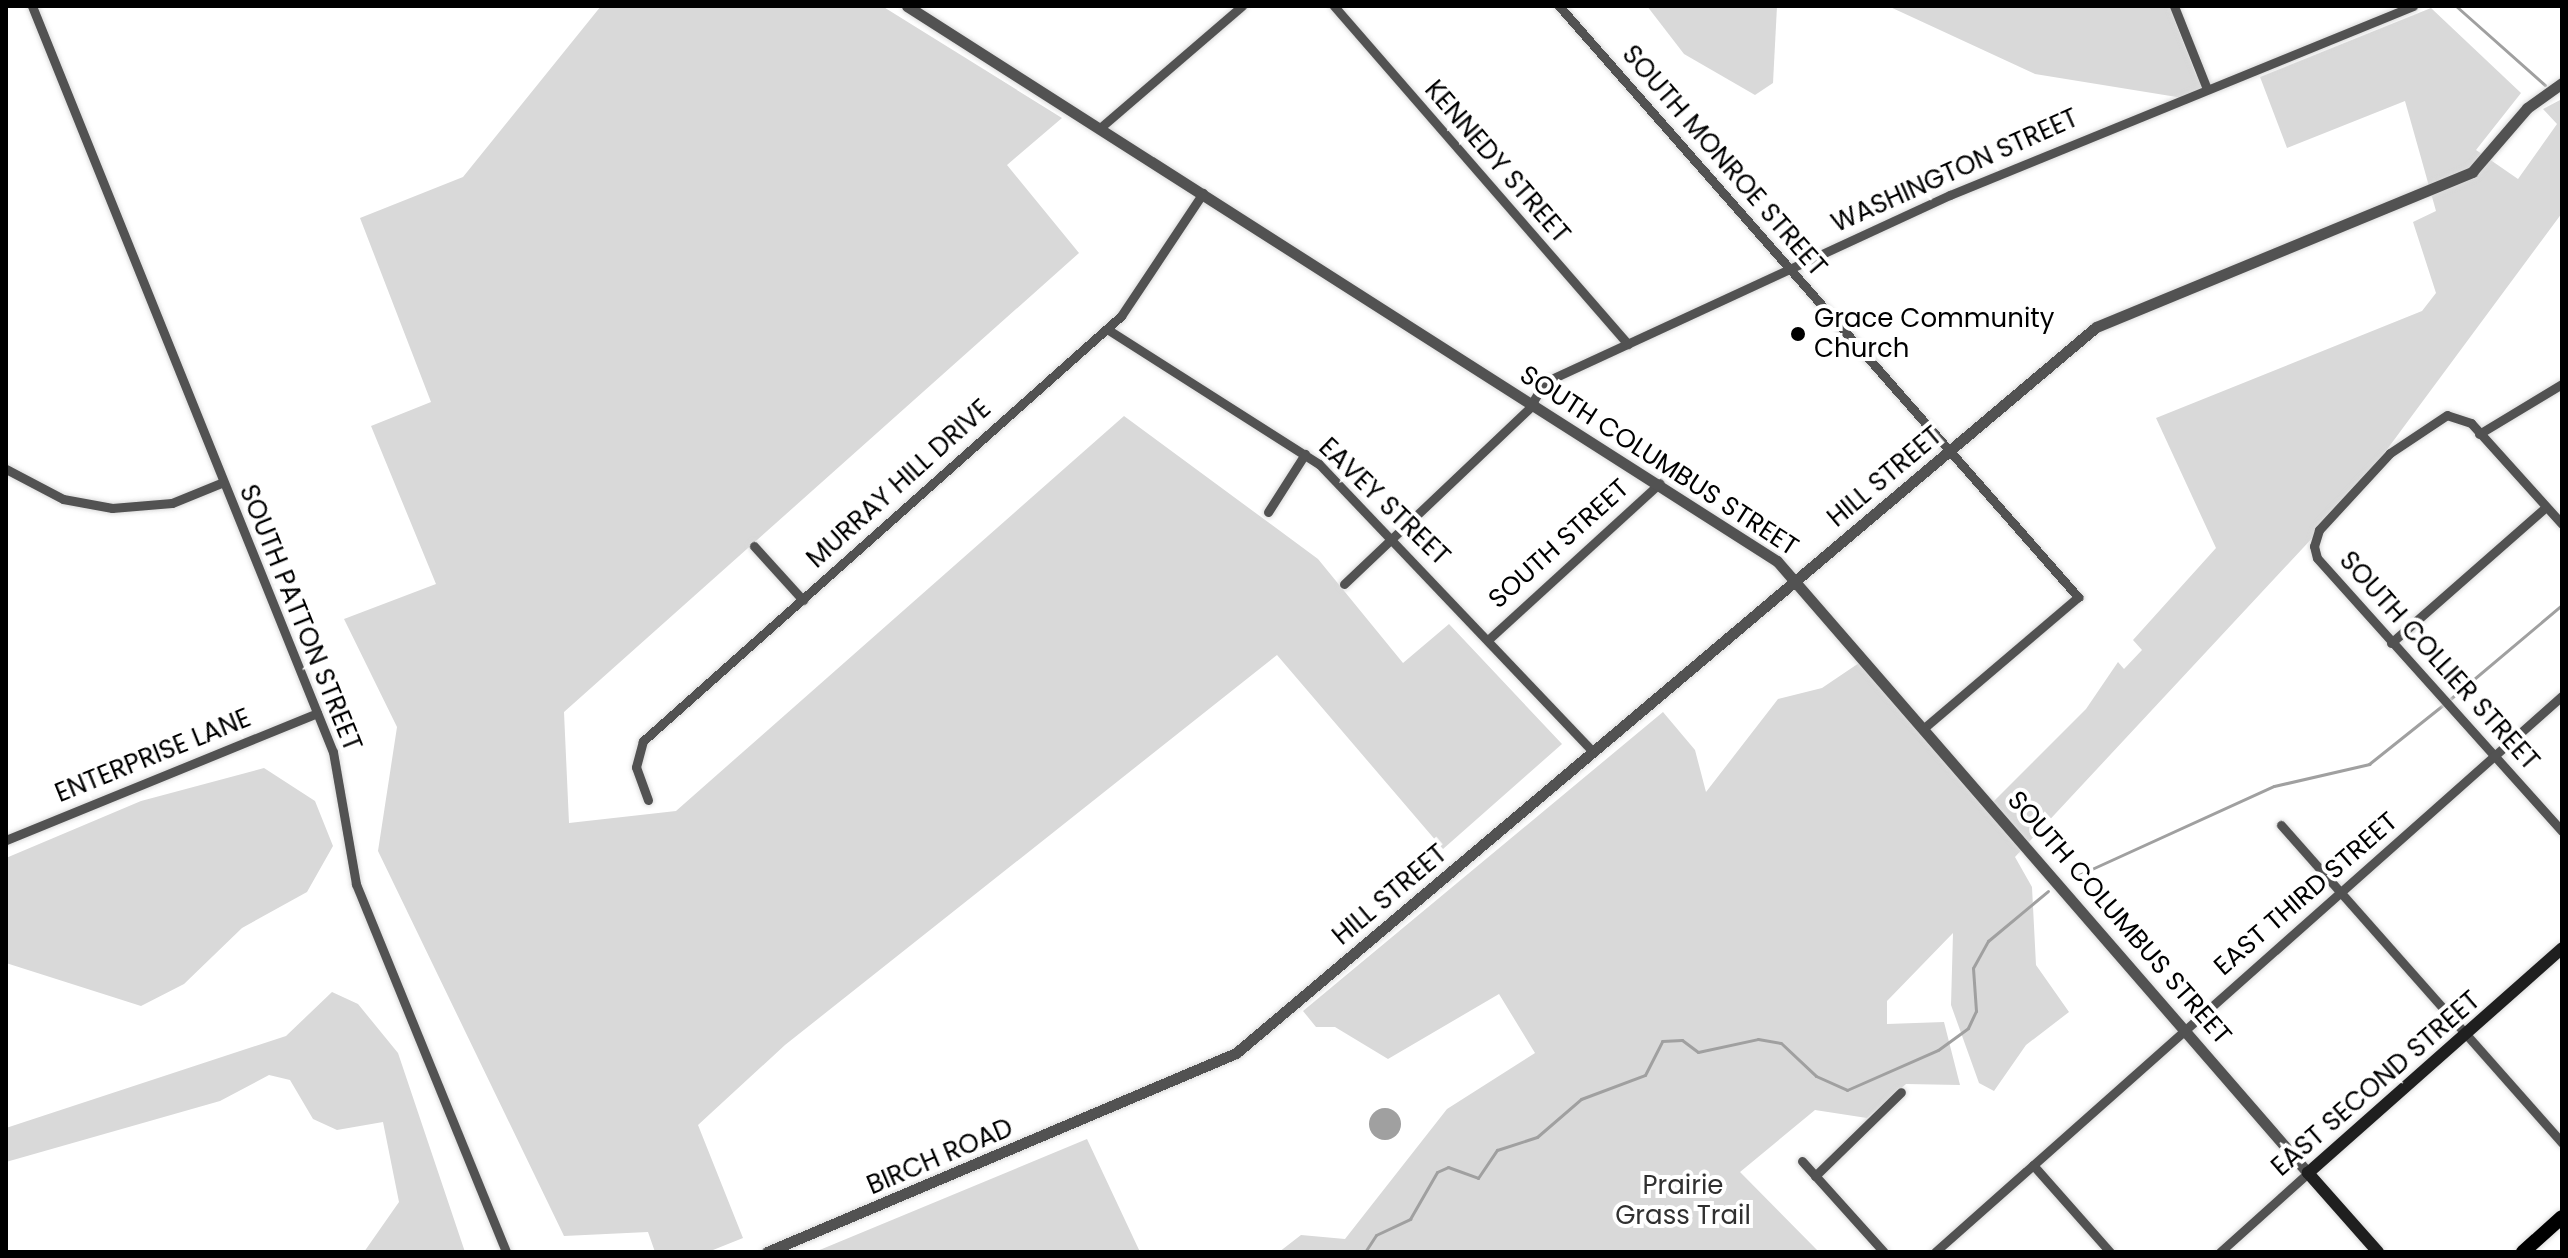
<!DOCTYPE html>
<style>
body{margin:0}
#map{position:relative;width:2568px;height:1258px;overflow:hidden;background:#fff;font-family:Poppins,sans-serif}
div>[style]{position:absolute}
.green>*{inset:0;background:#d9d9d9}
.water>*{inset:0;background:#a0a0a0}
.round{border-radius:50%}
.stream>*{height:3px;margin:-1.5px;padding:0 1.5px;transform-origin:1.5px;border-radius:1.5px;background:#a0a0a0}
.roads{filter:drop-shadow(0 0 2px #dbdbdb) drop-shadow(0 0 2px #dbdbdb)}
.minor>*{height:9px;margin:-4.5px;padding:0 4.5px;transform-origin:4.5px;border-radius:4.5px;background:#525252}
.tertiary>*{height:11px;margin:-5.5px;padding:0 5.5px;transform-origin:5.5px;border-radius:5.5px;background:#525252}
.secondary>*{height:12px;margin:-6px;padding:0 6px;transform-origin:6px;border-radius:6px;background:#1f1f1f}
.primary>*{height:14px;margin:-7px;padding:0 7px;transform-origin:7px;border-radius:7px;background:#000}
.dots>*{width:22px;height:22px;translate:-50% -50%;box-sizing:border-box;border:4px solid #fff;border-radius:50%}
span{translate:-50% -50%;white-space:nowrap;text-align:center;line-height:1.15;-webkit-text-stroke:8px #fff;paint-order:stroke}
.street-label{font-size:26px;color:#000}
.poi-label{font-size:26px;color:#000}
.left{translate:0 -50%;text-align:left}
.park-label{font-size:26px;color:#303030}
.frame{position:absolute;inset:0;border:8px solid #000;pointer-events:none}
</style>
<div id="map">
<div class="green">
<i style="clip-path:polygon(601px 6px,882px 6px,1062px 118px,1007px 165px,1079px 253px,564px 712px,569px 823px,676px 811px,1124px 416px,1318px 559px,1403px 663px,1449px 624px,1562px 744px,1443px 849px,1277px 655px,785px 1045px,698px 1125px,743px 1238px,708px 1252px,655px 1252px,648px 1232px,564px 1236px,378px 851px,397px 727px,344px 619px,436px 584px,371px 426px,431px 402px,360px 218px,463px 177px)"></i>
<i style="clip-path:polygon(1647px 6px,1777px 6px,1773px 83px,1755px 95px,1684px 54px)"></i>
<i style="clip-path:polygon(1888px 6px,2169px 6px,2196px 75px,2206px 75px,2211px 87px,2183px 98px,2035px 74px)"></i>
<i style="clip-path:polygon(2431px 8px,2521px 93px,2476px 150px,2518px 179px,2557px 124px,2543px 109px,2562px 99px,2562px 213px,2357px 490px,2015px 857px,2032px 887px,2036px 965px,2069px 1012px,2026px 1045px,1994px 1091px,1979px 1083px,1951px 1005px,1953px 933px,1887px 1001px,1887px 1024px,1944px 1022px,1960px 1085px,1906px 1084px,1867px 1118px,1815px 1110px,1740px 1172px,1819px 1252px,1279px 1252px,1301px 1235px,1345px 1239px,1447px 1109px,1535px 1053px,1499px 994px,1388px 1059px,1335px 1027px,1316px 1027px,1303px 1011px,1663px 712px,1695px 750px,1706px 792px,1778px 699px,1822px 688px,1862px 661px,1987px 808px,2086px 709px,2118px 662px,2124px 669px,2142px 650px,2133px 640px,2216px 548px,2156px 418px,2422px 311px,2436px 293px,2413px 222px,2436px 211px,2405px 101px,2287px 148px,2260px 77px)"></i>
<i style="clip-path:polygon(264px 768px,315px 801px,333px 846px,307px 892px,242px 928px,184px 984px,141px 1006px,6px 963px,6px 858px,141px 801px)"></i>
<i style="clip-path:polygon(332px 992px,358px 1004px,398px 1053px,465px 1252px,364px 1252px,399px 1202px,383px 1122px,337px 1130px,313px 1119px,290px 1080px,269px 1075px,220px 1101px,6px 1162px,6px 1128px,286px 1036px)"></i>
<i style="clip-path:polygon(1087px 1139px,1140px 1252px,814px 1252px,822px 1249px)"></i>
</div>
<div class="water">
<i class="round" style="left:1369px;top:1108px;width:32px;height:32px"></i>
</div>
<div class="stream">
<i style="left:2456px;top:6px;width:119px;rotate:41.6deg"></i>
<i style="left:2449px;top:700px;width:148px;rotate:-40.1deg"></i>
<i style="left:2072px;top:878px;width:222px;rotate:-24.5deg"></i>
<i style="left:2274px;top:786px;width:98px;rotate:-13deg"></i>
<i style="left:2369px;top:764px;width:95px;rotate:-38.6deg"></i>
<i style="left:1365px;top:1252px;width:20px;rotate:-57deg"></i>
<i style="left:1376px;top:1235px;width:38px;rotate:-25deg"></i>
<i style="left:1410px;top:1219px;width:54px;rotate:-60.1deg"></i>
<i style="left:1437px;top:1172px;width:12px;rotate:-24deg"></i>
<i style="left:1448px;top:1167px;width:32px;rotate:20deg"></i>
<i style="left:1478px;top:1178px;width:34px;rotate:-56deg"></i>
<i style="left:1497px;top:1150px;width:42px;rotate:-18deg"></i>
<i style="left:1537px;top:1137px;width:58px;rotate:-40.8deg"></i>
<i style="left:1581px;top:1099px;width:68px;rotate:-20.6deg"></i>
<i style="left:1645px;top:1075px;width:38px;rotate:-63deg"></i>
<i style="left:1662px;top:1041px;width:20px;rotate:-3deg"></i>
<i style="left:1682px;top:1040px;width:20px;rotate:37deg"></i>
<i style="left:1698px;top:1052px;width:61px;rotate:-12.2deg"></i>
<i style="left:1758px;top:1039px;width:23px;rotate:10deg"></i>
<i style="left:1781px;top:1043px;width:48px;rotate:43.3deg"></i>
<i style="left:1816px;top:1076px;width:34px;rotate:24deg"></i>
<i style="left:1847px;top:1090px;width:99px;rotate:-23.7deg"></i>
<i style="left:1938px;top:1050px;width:37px;rotate:-36deg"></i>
<i style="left:1968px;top:1028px;width:19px;rotate:-65deg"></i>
<i style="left:1976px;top:1011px;width:43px;rotate:-94deg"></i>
<i style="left:1973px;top:968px;width:31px;rotate:-61deg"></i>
<i style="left:1988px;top:941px;width:78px;rotate:-39.8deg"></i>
</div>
<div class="roads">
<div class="minor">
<i style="left:32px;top:6px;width:804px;rotate:68.03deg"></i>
<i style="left:333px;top:752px;width:134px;rotate:80.1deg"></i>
<i style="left:356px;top:884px;width:397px;rotate:67.8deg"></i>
<i style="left:1334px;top:6px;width:448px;rotate:49deg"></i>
<i style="left:1559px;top:6px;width:787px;rotate:48.71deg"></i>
<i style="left:2078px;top:597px;width:201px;rotate:139.6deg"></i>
<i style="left:2174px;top:6px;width:89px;rotate:68.3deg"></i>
<i style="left:1100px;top:128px;width:187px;rotate:-40.7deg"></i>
<i style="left:1107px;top:329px;width:251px;rotate:32.5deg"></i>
<i style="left:1319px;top:464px;width:398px;rotate:46.4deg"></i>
<i style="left:1532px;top:403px;width:25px;rotate:-58deg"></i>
<i style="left:1545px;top:382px;width:446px;rotate:-24.8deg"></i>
<i style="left:1950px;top:195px;width:500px;rotate:-22.21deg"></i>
<i style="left:2479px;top:434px;width:97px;rotate:-31.1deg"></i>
<i style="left:6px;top:469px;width:64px;rotate:27.8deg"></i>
<i style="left:63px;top:499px;width:50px;rotate:10.4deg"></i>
<i style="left:112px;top:508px;width:60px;rotate:-4.8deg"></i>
<i style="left:172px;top:503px;width:53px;rotate:-22.2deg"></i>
<i style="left:1268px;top:512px;width:69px;rotate:-57.5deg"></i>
<i style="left:2562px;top:524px;width:136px;rotate:-132deg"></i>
<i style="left:2471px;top:423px;width:25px;rotate:-162deg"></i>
<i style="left:2447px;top:415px;width:69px;rotate:146.3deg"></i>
<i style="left:2390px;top:453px;width:105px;rotate:132.7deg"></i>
<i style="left:2319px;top:530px;width:17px;rotate:107deg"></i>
<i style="left:2314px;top:546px;width:12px;rotate:76deg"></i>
<i style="left:2317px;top:558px;width:367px;rotate:48.1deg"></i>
<i style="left:754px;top:546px;width:73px;rotate:47.8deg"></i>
<i style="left:1344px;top:584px;width:262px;rotate:-43.5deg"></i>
<i style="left:1489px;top:639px;width:231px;rotate:-42.4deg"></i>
<i style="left:2391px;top:643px;width:206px;rotate:-41.3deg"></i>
<i style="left:648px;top:800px;width:35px;rotate:-110deg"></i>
<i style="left:636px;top:767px;width:27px;rotate:-75deg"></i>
<i style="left:643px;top:741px;width:640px;rotate:-41.64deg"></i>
<i style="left:1121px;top:316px;width:148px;rotate:-56.3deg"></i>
<i style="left:2281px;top:825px;width:424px;rotate:48.5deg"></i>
<i style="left:6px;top:840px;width:336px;rotate:-22.2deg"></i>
<i style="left:1802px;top:1161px;width:122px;rotate:48deg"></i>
<i style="left:2033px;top:1165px;width:116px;rotate:48.5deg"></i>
<i style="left:1815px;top:1176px;width:120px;rotate:-44.3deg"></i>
<i style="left:1935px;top:1252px;width:838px;rotate:-41.57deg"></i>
<i style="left:2220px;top:1252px;width:118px;rotate:-41.9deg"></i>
</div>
<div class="tertiary">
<i style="left:907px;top:6px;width:1032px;rotate:32.54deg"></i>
<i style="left:1777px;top:561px;width:810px;rotate:49.05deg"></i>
<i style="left:767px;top:1252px;width:509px;rotate:-22.99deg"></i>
<i style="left:1236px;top:1053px;width:1125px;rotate:-40.17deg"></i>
<i style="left:2096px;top:327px;width:407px;rotate:-22.4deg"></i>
<i style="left:2472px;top:172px;width:84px;rotate:-49.3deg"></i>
<i style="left:2527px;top:108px;width:43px;rotate:-35.5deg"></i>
</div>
<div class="secondary">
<i style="left:2378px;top:1252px;width:106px;rotate:-131.5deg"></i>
<i style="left:2308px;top:1173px;width:339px;rotate:-41.5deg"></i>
</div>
<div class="primary">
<i style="left:2523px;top:1252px;width:52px;rotate:-41.9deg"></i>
</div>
</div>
<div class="dots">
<i style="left:1798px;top:334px;background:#000"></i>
</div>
<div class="street-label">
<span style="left:1724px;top:161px;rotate:49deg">SOUTH MONROE STREET</span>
<span style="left:1497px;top:162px;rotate:49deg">KENNEDY STREET</span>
<span style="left:1955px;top:171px;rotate:-24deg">WASHINGTON STREET</span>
<span style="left:1659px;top:461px;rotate:33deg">SOUTH COLUMBUS STREET</span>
<span style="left:1885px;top:477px;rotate:-40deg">HILL STREET</span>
<span style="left:899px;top:484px;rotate:-42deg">MURRAY HILL DRIVE</span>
<span style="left:1384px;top:502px;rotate:44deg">EAVEY STREET</span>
<span style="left:1559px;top:544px;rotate:-42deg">SOUTH STREET</span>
<span style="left:300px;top:618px;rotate:68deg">SOUTH PATTON STREET</span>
<span style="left:2439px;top:661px;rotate:48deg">SOUTH COLLIER STREET</span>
<span style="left:153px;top:756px;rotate:-22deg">ENTERPRISE LANE</span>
<span style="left:2306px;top:894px;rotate:-41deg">EAST THIRD STREET</span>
<span style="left:1390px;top:895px;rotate:-40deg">HILL STREET</span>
<span style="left:2119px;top:918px;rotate:49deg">SOUTH COLUMBUS STREET</span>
<span style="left:2376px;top:1084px;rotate:-41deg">EAST SECOND STREET</span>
<span style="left:940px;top:1157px;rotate:-23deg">BIRCH ROAD</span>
</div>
<div class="poi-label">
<span class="left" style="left:1814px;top:334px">Grace Community<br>Church</span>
</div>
<div class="park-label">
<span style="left:1683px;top:1201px">Prairie<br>Grass Trail</span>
</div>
<div class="frame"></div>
</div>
